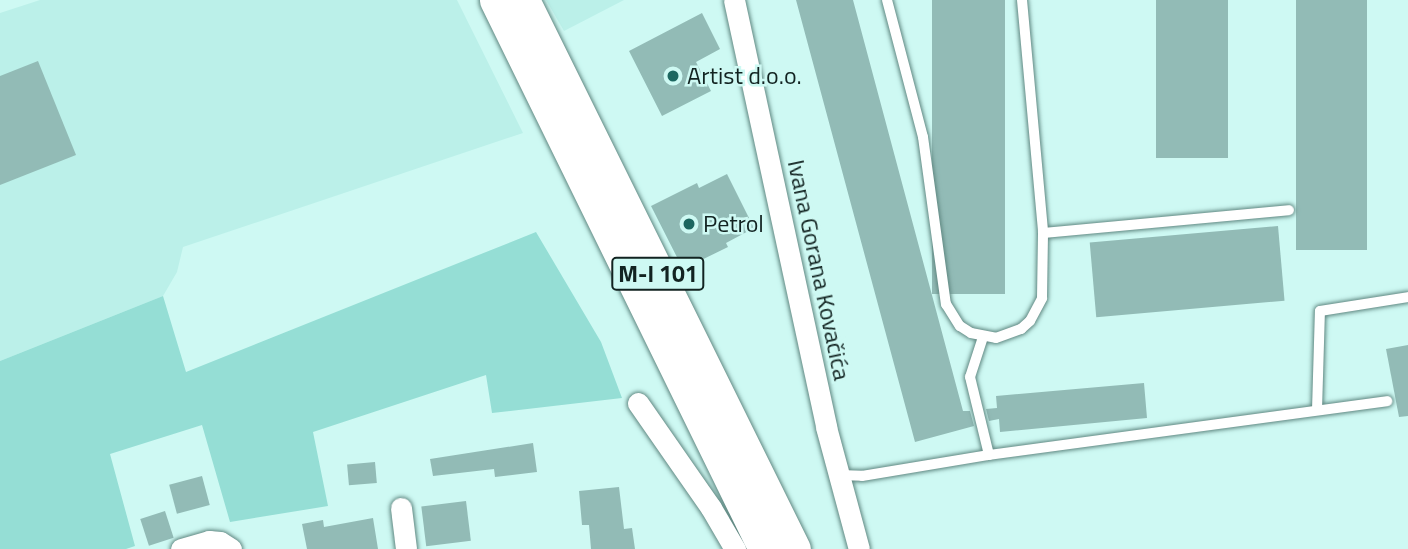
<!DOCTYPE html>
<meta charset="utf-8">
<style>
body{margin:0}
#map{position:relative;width:1408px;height:549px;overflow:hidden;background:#cef9f3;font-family:"Titillium Web",sans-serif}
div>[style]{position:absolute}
.built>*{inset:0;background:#bbf0e9}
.green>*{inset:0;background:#95ded5}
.building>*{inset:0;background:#92bbb6;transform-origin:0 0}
.roads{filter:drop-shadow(0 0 2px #608882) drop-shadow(0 0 2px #608882)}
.lane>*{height:10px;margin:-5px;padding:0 5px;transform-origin:5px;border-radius:5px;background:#fff}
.street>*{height:21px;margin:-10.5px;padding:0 10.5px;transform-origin:10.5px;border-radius:10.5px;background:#fff}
.primary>*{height:33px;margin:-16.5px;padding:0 16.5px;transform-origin:16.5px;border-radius:16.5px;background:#fff}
.dots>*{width:19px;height:19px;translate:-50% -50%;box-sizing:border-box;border:4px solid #cef9f3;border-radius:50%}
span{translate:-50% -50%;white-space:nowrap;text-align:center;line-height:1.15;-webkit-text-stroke:5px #cef9f3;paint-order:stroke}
.shield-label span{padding:2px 5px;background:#cef9f3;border:2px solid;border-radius:5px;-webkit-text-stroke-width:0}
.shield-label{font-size:23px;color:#122321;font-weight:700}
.poi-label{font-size:24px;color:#122321}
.left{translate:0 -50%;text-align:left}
.street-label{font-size:24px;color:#122321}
</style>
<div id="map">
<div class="built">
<i style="clip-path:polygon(40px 0,457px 0,523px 133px,183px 247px,177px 272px,163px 296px,0 361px,0 13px)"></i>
<i style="clip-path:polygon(546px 0,624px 0,564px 31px)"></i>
</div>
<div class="green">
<i style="clip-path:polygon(536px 232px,601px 342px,622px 398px,492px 413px,486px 375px,313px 432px,328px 506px,230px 522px,202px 425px,110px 454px,135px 546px,126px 549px,0 549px,0 361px,163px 296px,186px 372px)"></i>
</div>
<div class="building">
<i style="clip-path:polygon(796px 0,853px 0,963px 411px,970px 411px,974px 426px,915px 442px)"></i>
<i style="left:932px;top:0;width:73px;height:294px"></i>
<i style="left:1156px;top:0;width:72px;height:158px"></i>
<i style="left:1296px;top:0;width:71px;height:250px"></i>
<i style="clip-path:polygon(702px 13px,720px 49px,696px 62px,711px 91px,662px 116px,629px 51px)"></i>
<i style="clip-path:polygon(38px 61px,76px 155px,0 185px,0 76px)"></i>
<i style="clip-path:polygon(727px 174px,754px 228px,726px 243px,728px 247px,683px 269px,651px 206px,697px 183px,699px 188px)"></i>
<i style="left:1278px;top:226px;width:75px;height:189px;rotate:85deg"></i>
<i style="clip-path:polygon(1408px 345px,1408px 416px,1399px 417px,1386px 349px)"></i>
<i style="clip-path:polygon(1144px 383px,1147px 418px,1000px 432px,999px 419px,989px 421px,986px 409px,997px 408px,996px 396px)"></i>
<i style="clip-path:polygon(533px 443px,537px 472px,495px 477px,494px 469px,433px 476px,430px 459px)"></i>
<i style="left:375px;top:462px;width:21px;height:28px;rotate:85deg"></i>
<i style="left:202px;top:476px;width:30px;height:34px;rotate:75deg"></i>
<i style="clip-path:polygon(619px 487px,624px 529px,632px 528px,635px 549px,591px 549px,589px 525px,582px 525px,579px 491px)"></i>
<i style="left:466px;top:501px;width:40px;height:45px;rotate:83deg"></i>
<i style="left:165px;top:511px;width:28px;height:26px;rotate:72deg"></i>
<i style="clip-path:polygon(373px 518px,378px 549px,307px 549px,302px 524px,323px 520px,324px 527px)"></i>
</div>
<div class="roads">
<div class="lane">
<i style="left:887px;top:0;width:142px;rotate:75.3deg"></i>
<i style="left:923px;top:137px;width:169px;rotate:82.2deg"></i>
<i style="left:946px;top:304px;width:26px;rotate:58deg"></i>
<i style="left:960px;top:326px;width:13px;rotate:32deg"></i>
<i style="left:971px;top:333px;width:25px;rotate:11deg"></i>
<i style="left:996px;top:338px;width:27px;rotate:-20deg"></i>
<i style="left:1021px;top:329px;width:12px;rotate:-42deg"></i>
<i style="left:1030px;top:321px;width:26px;rotate:-62deg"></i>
<i style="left:1042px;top:298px;width:65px;rotate:-89.1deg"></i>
<i style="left:1022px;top:0;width:234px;rotate:84.8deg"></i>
<i style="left:1043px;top:233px;width:247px;rotate:-5.3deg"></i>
<i style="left:983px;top:337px;width:42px;rotate:108deg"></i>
<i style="left:970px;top:377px;width:80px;rotate:76.3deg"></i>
<i style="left:1317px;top:410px;width:99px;rotate:-88.3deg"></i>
<i style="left:1320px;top:311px;width:89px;rotate:-9deg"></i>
<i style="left:839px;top:475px;width:23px;rotate:2deg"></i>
<i style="left:862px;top:476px;width:129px;rotate:-9.4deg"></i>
<i style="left:989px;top:455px;width:402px;rotate:-7.7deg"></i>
</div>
<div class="street">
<i style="left:734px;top:0;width:437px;rotate:77.8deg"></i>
<i style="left:826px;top:427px;width:126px;rotate:74.9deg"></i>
<i style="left:638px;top:403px;width:128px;rotate:55.2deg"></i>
<i style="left:711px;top:508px;width:48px;rotate:59.7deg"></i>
<i style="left:401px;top:508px;width:41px;rotate:83deg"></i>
<i style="left:181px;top:549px;width:29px;rotate:-16deg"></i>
<i style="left:209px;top:541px;width:11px;rotate:5deg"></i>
<i style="left:220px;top:542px;width:13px;rotate:32deg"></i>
</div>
<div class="primary">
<i style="left:496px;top:0;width:611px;rotate:63.9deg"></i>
<i style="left:523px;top:0;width:612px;rotate:63.73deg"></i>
</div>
</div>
<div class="dots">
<i style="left:673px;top:76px;background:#1c6760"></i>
<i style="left:689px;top:224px;background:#1c6760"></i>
</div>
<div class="shield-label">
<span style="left:658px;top:274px">M-I 101</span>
</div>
<div class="poi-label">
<span class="left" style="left:687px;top:76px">Artist d.o.o.</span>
<span class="left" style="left:703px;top:224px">Petrol</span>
</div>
<div class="street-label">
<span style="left:819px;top:270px;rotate:78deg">Ivana Gorana Kovačića</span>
</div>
</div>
